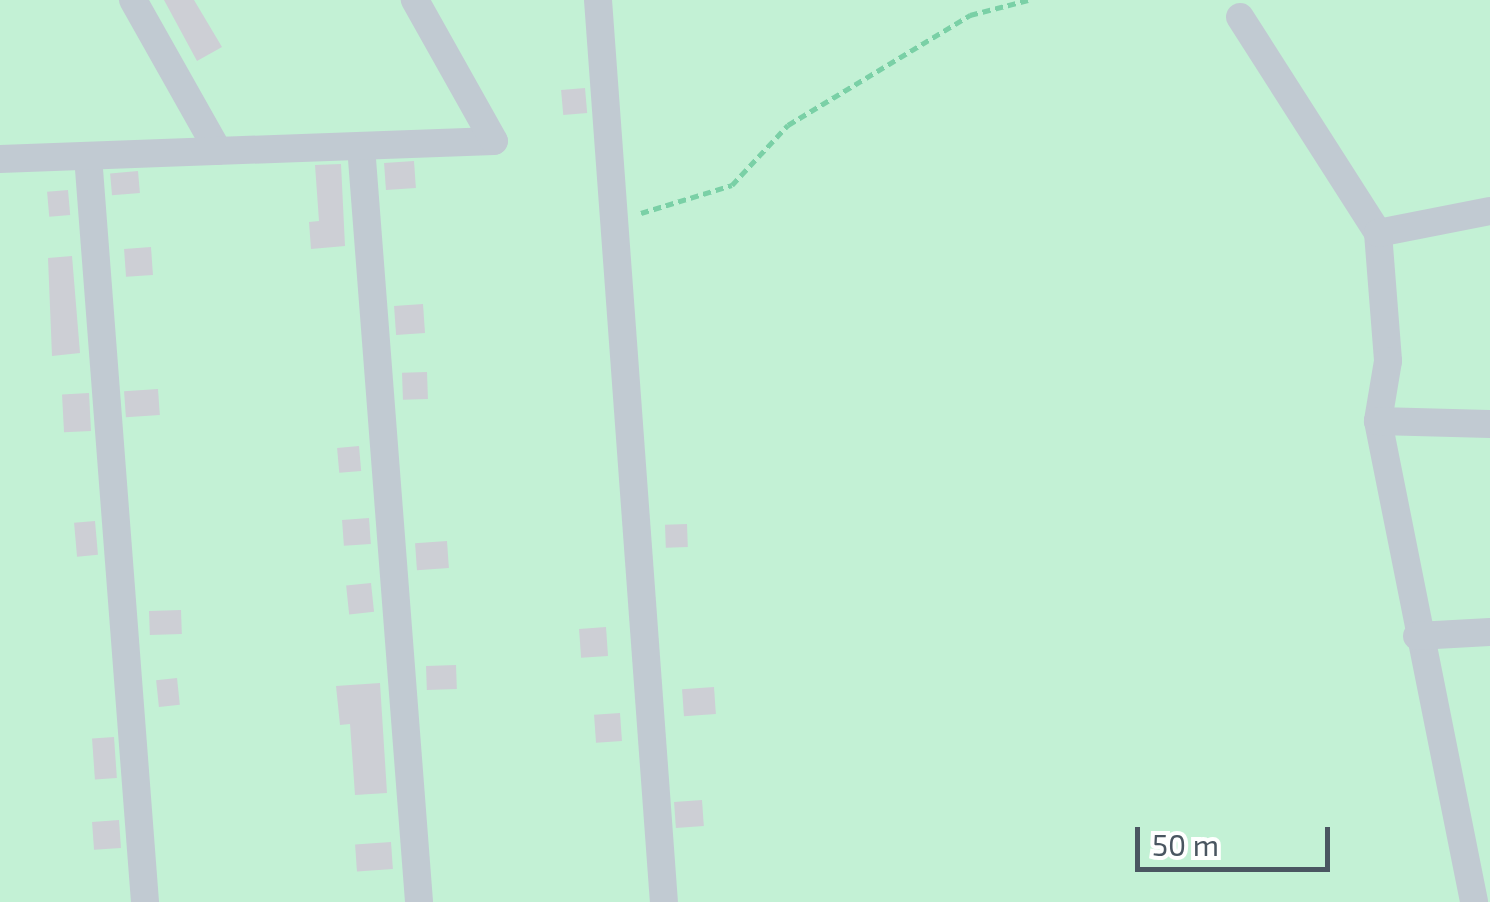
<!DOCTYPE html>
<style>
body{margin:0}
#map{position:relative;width:1490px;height:902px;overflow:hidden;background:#f5f3f3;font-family:"Exo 2",sans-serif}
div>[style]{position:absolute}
.green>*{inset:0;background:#c3f1d5;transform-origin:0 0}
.building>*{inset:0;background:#cdcfd5;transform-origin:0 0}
.path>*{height:5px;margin-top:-2.5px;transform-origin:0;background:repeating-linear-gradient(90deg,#7ad0a6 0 8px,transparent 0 13px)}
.minor>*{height:28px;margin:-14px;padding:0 14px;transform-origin:14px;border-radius:14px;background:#c1cad2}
span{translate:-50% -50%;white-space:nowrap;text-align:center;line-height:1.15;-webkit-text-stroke:8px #fff;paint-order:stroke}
.scale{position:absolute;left:1135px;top:827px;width:195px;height:45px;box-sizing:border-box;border:5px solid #4a5661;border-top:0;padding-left:12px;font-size:30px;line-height:35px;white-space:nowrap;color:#4a5661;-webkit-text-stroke:8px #fff;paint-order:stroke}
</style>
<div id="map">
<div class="green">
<i style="left:0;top:0;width:1490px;height:902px"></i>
</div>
<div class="building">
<i style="clip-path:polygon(164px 0,194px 0,222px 47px,197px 61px)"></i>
<i style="left:585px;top:88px;width:25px;height:24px;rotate:85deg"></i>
<i style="left:414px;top:161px;width:27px;height:30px;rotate:86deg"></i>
<i style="clip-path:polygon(341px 164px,345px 246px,311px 249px,309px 222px,319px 221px,315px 165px)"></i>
<i style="left:138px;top:171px;width:22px;height:28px;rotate:85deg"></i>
<i style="left:68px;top:190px;width:25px;height:21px;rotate:85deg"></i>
<i style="left:151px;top:247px;width:28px;height:27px;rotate:86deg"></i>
<i style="clip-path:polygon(72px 256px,80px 353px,52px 356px,48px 258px)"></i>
<i style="left:423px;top:304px;width:29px;height:29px;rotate:86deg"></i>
<i style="left:427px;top:372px;width:27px;height:25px;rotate:88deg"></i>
<i style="left:158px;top:389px;width:26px;height:34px;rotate:86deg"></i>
<i style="left:89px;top:393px;width:38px;height:27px;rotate:87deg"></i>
<i style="left:359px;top:446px;width:25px;height:22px;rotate:85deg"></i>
<i style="left:369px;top:518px;width:26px;height:27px;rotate:86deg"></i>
<i style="left:95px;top:521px;width:34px;height:21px;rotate:85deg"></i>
<i style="left:687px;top:524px;width:23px;height:22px;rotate:88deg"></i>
<i style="left:447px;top:541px;width:27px;height:32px;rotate:86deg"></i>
<i style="left:371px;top:583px;width:29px;height:25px;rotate:84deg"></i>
<i style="left:181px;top:610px;width:24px;height:32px;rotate:88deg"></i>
<i style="left:606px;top:627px;width:29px;height:27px;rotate:86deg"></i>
<i style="left:456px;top:665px;width:24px;height:30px;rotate:88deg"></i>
<i style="left:177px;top:678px;width:27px;height:21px;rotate:84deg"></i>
<i style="clip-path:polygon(380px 683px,387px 793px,355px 795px,350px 724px,340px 725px,336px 686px)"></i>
<i style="left:714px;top:687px;width:27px;height:32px;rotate:86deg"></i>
<i style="left:620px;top:713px;width:28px;height:26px;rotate:86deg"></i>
<i style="left:114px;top:737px;width:41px;height:22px;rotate:86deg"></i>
<i style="left:702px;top:800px;width:26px;height:28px;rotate:86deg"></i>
<i style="left:119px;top:820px;width:28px;height:27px;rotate:86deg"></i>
<i style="left:391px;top:842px;width:27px;height:36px;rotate:86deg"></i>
</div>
<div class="path">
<i style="left:641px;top:213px;width:95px;rotate:-17.1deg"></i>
<i style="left:732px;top:185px;width:82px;rotate:-47deg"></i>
<i style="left:788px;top:125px;width:213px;rotate:-31.1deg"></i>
<i style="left:970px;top:15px;width:60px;rotate:-14.5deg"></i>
</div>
<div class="minor">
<i style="left:133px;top:0;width:173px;rotate:60.6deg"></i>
<i style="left:598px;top:0;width:904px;rotate:85.82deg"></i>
<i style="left:1240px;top:17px;width:256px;rotate:57.4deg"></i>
<i style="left:1378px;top:233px;width:128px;rotate:85.5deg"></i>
<i style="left:1388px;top:361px;width:61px;rotate:99.5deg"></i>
<i style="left:1378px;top:421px;width:490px;rotate:78.7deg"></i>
<i style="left:361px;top:146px;width:758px;rotate:85.61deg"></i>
<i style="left:88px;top:156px;width:748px;rotate:85.63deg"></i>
<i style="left:0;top:159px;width:494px;rotate:-2.1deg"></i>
<i style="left:494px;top:141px;width:162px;rotate:-119.3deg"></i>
<i style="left:1378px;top:233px;width:114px;rotate:-11.1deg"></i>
<i style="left:1378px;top:421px;width:112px;rotate:1.5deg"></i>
<i style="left:1417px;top:636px;width:73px;rotate:-3.1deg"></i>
</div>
<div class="scale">50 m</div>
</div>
